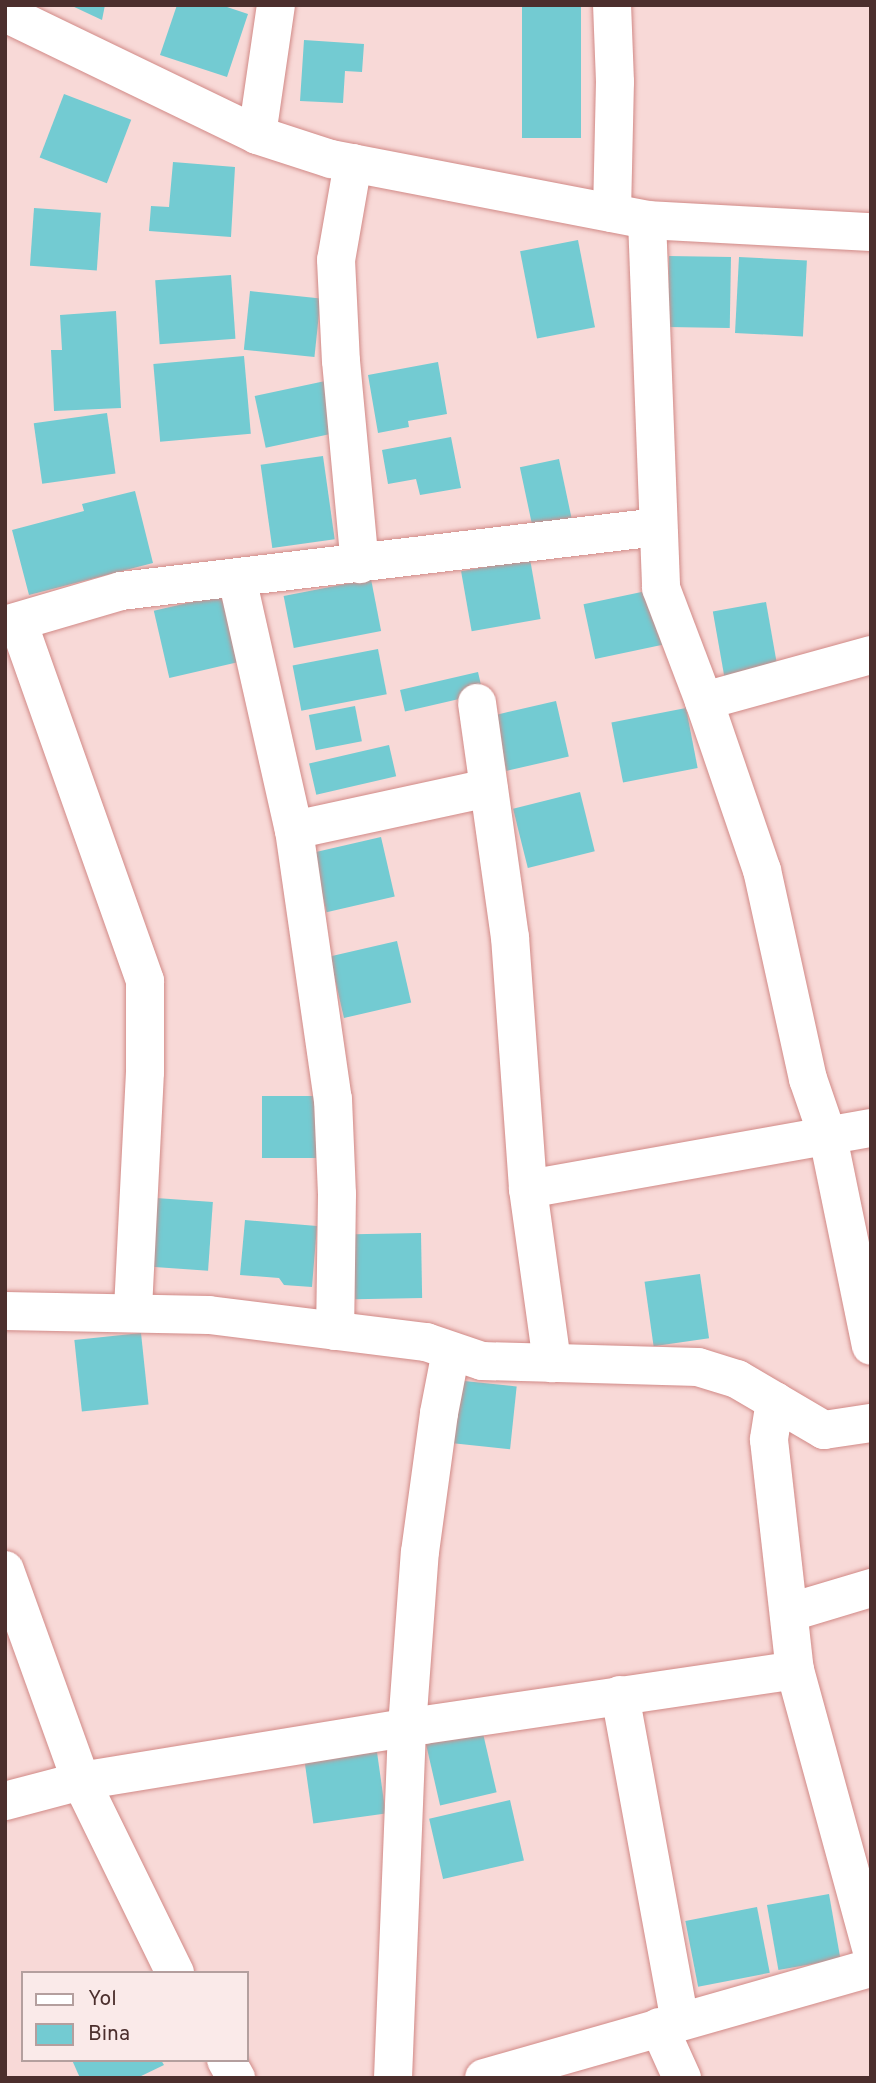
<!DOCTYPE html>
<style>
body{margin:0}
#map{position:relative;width:876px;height:2083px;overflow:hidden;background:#f8d9d7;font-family:Overpass,sans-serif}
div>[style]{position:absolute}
.building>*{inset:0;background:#73cbd2;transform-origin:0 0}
.roads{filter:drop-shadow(0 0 2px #d18a87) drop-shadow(0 0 2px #d18a87)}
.minor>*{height:38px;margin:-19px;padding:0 19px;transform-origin:19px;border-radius:19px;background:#fff}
.tertiary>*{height:38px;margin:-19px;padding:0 19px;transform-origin:19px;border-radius:19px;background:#fff}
span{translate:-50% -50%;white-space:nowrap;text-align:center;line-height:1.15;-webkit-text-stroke:6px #faeae9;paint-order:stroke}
.frame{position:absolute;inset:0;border:7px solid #4c2f2d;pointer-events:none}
.legend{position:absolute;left:21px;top:1971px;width:228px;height:91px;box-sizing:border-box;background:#faeae9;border:2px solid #b49f9e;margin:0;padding:9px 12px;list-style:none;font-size:21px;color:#4c2f2d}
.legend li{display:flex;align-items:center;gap:14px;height:35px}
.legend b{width:35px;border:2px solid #b49f9e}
</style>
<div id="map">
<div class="building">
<i style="clip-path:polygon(70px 5px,105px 5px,102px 20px)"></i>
<i style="clip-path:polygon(177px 5px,221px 5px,248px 14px,227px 77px,160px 55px)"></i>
<i style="left:522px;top:5px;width:59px;height:133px"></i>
<i style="clip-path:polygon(304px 40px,364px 44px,362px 72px,345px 71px,343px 103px,300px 101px)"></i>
<i style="left:64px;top:94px;width:72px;height:68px;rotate:21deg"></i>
<i style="clip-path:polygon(173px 162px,235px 167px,231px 237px,149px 231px,151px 206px,169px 207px)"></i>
<i style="left:34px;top:208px;width:67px;height:58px;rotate:4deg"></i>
<i style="left:578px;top:240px;width:89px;height:59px;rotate:79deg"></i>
<i style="left:669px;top:256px;width:62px;height:71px;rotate:1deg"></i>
<i style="left:739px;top:257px;width:68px;height:76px;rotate:3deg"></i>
<i style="left:231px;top:275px;width:64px;height:76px;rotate:86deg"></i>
<i style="left:250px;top:291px;width:71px;height:59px;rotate:6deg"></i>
<i style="clip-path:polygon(116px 311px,121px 408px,54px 411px,51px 350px,62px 350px,60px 315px)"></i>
<i style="left:244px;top:356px;width:78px;height:91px;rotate:85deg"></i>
<i style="clip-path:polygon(438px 362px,447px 414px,408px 421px,409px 427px,378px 433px,368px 375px)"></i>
<i style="left:330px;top:380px;width:53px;height:77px;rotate:78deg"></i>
<i style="left:107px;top:413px;width:61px;height:74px;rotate:82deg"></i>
<i style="clip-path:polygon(451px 437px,461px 488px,420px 495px,416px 479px,388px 484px,382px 450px)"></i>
<i style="left:323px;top:456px;width:84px;height:63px;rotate:82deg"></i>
<i style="left:559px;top:459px;width:61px;height:40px;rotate:78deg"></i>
<i style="clip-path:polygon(135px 491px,153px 563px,29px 595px,12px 530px,84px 511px,82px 504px)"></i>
<i style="left:530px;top:559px;width:61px;height:70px;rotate:80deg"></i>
<i style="left:371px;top:579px;width:53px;height:89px;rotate:79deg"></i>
<i style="left:651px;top:590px;width:56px;height:69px;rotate:78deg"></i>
<i style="left:222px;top:595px;width:69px;height:70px;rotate:77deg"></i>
<i style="left:766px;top:602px;width:66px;height:54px;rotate:80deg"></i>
<i style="left:378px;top:649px;width:46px;height:87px;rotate:79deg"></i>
<i style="left:478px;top:672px;width:22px;height:80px;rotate:77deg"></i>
<i style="left:556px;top:701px;width:57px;height:64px;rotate:77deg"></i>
<i style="left:355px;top:706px;width:36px;height:47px;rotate:79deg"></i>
<i style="left:686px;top:708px;width:61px;height:76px;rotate:79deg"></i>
<i style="left:389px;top:745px;width:32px;height:82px;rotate:77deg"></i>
<i style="left:580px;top:792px;width:61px;height:69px;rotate:76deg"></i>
<i style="left:381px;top:837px;width:61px;height:70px;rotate:77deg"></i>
<i style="left:397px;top:941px;width:63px;height:69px;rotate:77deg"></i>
<i style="left:262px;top:1096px;width:54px;height:62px"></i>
<i style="left:156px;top:1198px;width:57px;height:69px;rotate:4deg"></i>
<i style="clip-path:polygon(245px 1220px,317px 1226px,312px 1287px,284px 1285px,279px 1278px,240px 1275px)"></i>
<i style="left:421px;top:1233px;width:65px;height:67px;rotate:89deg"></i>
<i style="left:700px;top:1274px;width:65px;height:56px;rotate:82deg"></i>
<i style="left:141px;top:1333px;width:72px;height:67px;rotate:84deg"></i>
<i style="left:455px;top:1380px;width:62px;height:63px;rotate:6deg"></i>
<i style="left:482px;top:1729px;width:65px;height:58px;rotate:77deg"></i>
<i style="left:377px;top:1752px;width:62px;height:73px;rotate:82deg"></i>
<i style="left:510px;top:1800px;width:62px;height:83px;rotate:77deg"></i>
<i style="left:829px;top:1894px;width:66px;height:63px;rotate:80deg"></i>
<i style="left:757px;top:1907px;width:67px;height:73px;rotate:79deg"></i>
<i style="clip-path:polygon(72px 2060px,161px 2060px,164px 2065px,137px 2078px,80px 2078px)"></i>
</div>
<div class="roads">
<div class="minor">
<i style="left:257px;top:135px;width:131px;rotate:-81.7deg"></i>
<i style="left:353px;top:163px;width:98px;rotate:99.9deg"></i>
<i style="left:336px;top:260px;width:101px;rotate:87.2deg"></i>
<i style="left:341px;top:361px;width:204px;rotate:84.7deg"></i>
<i style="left:612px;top:213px;width:131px;rotate:-88.7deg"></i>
<i style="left:615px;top:82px;width:77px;rotate:-92.2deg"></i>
<i style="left:647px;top:220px;width:368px;rotate:87.8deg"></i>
<i style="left:661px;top:588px;width:121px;rotate:69.2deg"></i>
<i style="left:704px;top:701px;width:179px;rotate:71.1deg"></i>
<i style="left:762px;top:870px;width:214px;rotate:77.6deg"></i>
<i style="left:808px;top:1079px;width:61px;rotate:71deg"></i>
<i style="left:828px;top:1137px;width:213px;rotate:78.4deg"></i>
<i style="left:237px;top:578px;width:258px;rotate:77.3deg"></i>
<i style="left:294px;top:830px;width:272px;rotate:81.8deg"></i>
<i style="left:333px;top:1099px;width:95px;rotate:87.6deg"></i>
<i style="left:337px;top:1194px;width:137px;rotate:90.8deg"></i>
<i style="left:18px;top:622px;width:381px;rotate:70.5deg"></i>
<i style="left:145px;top:981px;width:91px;rotate:90deg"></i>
<i style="left:145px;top:1072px;width:241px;rotate:92.9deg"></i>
<i style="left:5px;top:625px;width:121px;rotate:-16.3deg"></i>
<i style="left:121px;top:591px;width:541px;rotate:-6.8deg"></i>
<i style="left:704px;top:701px;width:173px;rotate:-15.4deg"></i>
<i style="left:477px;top:703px;width:236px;rotate:82deg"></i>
<i style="left:510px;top:937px;width:253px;rotate:85.9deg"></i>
<i style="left:528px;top:1189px;width:176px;rotate:82.1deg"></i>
<i style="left:294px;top:830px;width:199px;rotate:-12.2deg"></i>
<i style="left:528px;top:1189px;width:348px;rotate:-10.1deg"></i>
<i style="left:5px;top:1311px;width:204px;rotate:1.1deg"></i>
<i style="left:209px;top:1315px;width:219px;rotate:7.1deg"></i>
<i style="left:426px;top:1342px;width:59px;rotate:18.7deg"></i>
<i style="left:482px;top:1361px;width:216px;rotate:1.6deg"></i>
<i style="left:698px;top:1367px;width:41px;rotate:17.1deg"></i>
<i style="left:737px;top:1379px;width:101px;rotate:30.4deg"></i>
<i style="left:824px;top:1430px;width:48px;rotate:-8.5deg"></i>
<i style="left:775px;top:1401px;width:39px;rotate:99deg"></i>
<i style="left:769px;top:1440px;width:231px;rotate:83.6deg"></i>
<i style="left:795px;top:1670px;width:288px;rotate:74.7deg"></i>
<i style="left:5px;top:1570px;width:224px;rotate:70.2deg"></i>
<i style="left:81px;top:1781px;width:214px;rotate:63.9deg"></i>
<i style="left:791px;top:1612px;width:84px;rotate:-16.7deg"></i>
<i style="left:620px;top:1695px;width:331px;rotate:79.6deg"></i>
<i style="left:5px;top:1801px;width:79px;rotate:-14.7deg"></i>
<i style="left:81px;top:1781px;width:348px;rotate:-9.3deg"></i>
<i style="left:424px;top:1725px;width:375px;rotate:-8.4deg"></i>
<i style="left:659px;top:2027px;width:56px;rotate:65.7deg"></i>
<i style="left:226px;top:2060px;width:21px;rotate:61deg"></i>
<i style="left:393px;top:2078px;width:351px;rotate:-87.7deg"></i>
<i style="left:407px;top:1727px;width:175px;rotate:-85.8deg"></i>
<i style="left:420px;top:1552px;width:140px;rotate:-82.2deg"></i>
<i style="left:439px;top:1413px;width:63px;rotate:-79deg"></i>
<i style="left:484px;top:2078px;width:402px;rotate:-15.9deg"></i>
</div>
<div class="tertiary">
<i style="left:5px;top:13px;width:280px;rotate:25.8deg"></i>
<i style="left:257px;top:135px;width:78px;rotate:18deg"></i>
<i style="left:331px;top:159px;width:322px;rotate:10.9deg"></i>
<i style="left:647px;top:220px;width:224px;rotate:3.1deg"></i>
</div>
</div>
<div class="frame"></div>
<ul class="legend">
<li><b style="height:9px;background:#fff"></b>Yol</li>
<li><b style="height:19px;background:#73cbd2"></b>Bina</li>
</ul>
</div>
